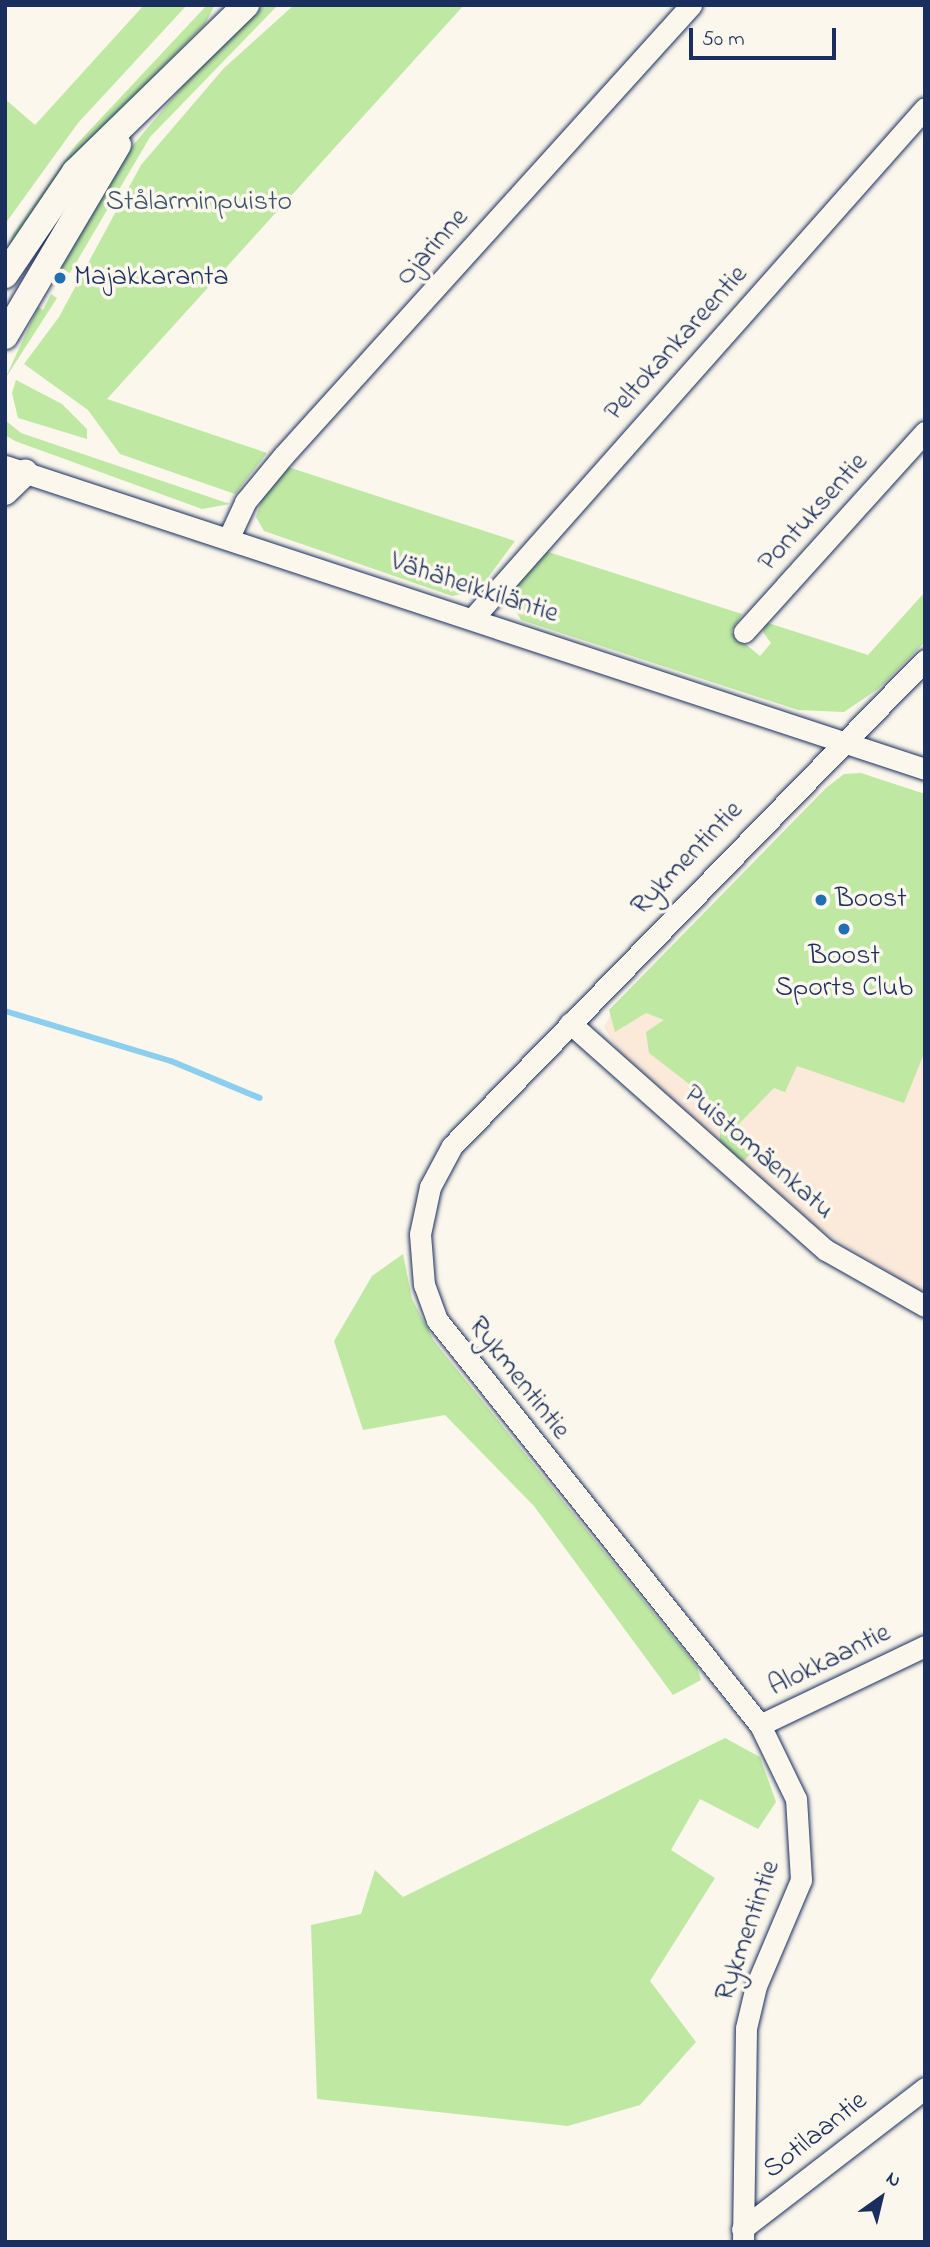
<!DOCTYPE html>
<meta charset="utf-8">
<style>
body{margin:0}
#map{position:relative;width:930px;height:2247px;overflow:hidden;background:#fbf7ec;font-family:"Indie Flower",sans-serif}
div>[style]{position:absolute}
.built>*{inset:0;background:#fbe9d9}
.green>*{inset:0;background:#bfe8a3}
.stream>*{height:6px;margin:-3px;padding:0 3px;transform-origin:3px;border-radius:3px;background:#8cceed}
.roads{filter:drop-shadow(0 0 2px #1b2f5e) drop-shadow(0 0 2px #1b2f5e)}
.minor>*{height:21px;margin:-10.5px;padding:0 10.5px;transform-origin:10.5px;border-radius:10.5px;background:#fbf7ec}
.major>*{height:26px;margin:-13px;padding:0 13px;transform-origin:13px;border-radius:13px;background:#fbf7ec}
.dots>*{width:19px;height:19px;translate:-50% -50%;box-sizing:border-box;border:4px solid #fbf7ec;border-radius:50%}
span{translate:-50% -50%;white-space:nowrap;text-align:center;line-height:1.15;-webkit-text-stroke:7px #fbf7ec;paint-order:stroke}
.park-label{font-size:28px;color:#3c546c}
.street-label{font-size:28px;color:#1b2f5e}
.poi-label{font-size:28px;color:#1b2f5e}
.left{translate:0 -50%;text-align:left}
.frame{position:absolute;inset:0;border:7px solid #1b2f5e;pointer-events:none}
.north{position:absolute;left:846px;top:2163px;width:70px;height:70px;-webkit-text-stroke:5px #fbf7ec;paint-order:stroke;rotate:34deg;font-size:19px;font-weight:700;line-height:28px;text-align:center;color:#1b2f5e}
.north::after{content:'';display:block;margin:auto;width:24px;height:32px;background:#1b2f5e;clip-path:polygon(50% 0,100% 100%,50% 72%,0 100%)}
.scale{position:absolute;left:689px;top:28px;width:147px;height:32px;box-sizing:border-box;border:4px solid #1b2f5e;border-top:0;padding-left:9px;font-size:21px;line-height:24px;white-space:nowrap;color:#1b2f5e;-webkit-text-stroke:5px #fbf7ec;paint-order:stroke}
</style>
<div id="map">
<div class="built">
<i style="clip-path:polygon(614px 1008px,925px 1043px,925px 1295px,815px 1226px,619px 1052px,604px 1027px)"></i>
</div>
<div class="green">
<i style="clip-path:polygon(144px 5px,187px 5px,78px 123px,5px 224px,5px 99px,35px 125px)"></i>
<i style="clip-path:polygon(207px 5px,215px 5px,205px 24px,81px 150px,5px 256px,13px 234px,75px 146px)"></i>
<i style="clip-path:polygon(264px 5px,278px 5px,150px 137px,70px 273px,58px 268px,114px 168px,202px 63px)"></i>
<i style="clip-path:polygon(294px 5px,464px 5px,107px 399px,267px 453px,235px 494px,120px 454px,88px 410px,24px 364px,59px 317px,141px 165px,224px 68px)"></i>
<i style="clip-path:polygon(51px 294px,57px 298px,5px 379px,38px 307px,43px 310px)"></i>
<i style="clip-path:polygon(16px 380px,62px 404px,87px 429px,87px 439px,18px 418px,12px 393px)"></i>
<i style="clip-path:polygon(5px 420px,21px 433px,230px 504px,202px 509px,15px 441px,5px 435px)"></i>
<i style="clip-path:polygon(288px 467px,515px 541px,478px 591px,452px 596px,264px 531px,256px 517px,262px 499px)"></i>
<i style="clip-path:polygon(542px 550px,742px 614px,731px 632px,760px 656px,771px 643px,763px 632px,765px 622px,868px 655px,925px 592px,925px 642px,878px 689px,844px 712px,798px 710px,521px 620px,510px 600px,515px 579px)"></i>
<i style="clip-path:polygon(861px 773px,925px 794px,925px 1051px,904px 1103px,797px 1066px,785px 1092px,774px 1088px,734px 1129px,754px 1150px,742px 1162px,720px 1143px,720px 1124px,728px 1114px,649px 1053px,646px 1032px,664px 1020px,646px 1013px,615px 1032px,609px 1010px,826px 788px,844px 774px)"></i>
<i style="clip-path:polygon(403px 1254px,412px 1299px,434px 1341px,697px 1667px,701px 1680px,673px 1695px,534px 1506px,445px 1415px,363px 1430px,334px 1341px,372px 1276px)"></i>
<i style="clip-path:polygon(725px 1738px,760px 1757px,776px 1802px,758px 1829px,700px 1799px,671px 1850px,715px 1878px,650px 1981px,696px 2042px,640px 2105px,568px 2126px,317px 2099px,311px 1925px,361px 1914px,375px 1870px,403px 1897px)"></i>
</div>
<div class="stream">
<i style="left:5px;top:1011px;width:173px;rotate:16.8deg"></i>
<i style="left:171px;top:1061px;width:96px;rotate:22.6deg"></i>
</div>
<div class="roads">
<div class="minor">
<i style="left:5px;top:466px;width:969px;rotate:18.23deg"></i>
<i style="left:229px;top:537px;width:38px;rotate:-65deg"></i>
<i style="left:245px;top:502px;width:61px;rotate:-50.3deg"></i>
<i style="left:284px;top:455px;width:607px;rotate:-47.87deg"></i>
<i style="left:473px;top:618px;width:681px;rotate:-48.45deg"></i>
<i style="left:744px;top:632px;width:270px;rotate:-47.9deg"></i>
<i style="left:570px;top:1023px;width:342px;rotate:41.6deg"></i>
<i style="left:826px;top:1250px;width:114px;rotate:29.5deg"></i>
<i style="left:760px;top:1725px;width:183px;rotate:-25.6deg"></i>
<i style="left:742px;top:2229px;width:231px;rotate:-37.6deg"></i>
<i style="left:743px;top:2242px;width:214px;rotate:-89.2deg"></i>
<i style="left:746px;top:2028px;width:43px;rotate:-76.6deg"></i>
<i style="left:756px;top:1986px;width:115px;rotate:-67deg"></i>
<i style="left:801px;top:1880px;width:81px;rotate:-93.5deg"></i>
<i style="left:796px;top:1799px;width:82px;rotate:-115.9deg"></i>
<i style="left:760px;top:1725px;width:518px;rotate:-128.57deg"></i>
<i style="left:437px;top:1320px;width:37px;rotate:-110deg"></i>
<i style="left:424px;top:1285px;width:51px;rotate:-94.5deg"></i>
<i style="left:420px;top:1234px;width:48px;rotate:-78deg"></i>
<i style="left:430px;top:1187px;width:47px;rotate:-61.8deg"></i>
<i style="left:452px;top:1146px;width:678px;rotate:-45.78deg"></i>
</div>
<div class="major">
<i style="left:5px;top:275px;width:125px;rotate:-55.8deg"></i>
<i style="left:75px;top:172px;width:239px;rotate:-44.3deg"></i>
<i style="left:5px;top:336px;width:222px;rotate:-59.4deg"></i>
<i style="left:5px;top:492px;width:28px;rotate:-44deg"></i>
</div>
</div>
<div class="dots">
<i style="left:60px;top:278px;background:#1f6fb2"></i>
<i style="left:821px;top:900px;background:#1f6fb2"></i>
<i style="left:844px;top:929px;background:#1f6fb2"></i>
</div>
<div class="park-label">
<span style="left:199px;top:203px">Stålarminpuisto</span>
</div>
<div class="street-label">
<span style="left:433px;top:248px;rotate:-48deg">Ojarinne</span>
<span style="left:677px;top:344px;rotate:-48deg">Peltokankareentie</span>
<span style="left:814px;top:513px;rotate:-48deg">Pontuksentie</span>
<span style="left:474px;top:589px;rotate:18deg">Vähäheikkiläntie</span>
<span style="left:688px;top:859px;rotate:-46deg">Rykmentintie</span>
<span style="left:758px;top:1153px;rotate:41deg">Puistomäenkatu</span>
<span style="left:518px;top:1379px;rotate:52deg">Rykmentintie</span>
<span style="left:830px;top:1661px;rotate:-26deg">Alokkaantie</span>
<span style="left:749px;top:1931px;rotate:-71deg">Rykmentintie</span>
<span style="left:816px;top:2136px;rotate:-38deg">Sotilaantie</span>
</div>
<div class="poi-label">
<span class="left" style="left:74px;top:278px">Majakkaranta</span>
<span class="left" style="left:835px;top:900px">Boost</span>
<span style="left:844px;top:973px">Boost<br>Sports Club</span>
</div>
<div class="frame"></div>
<div class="north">N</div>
<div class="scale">50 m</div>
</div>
